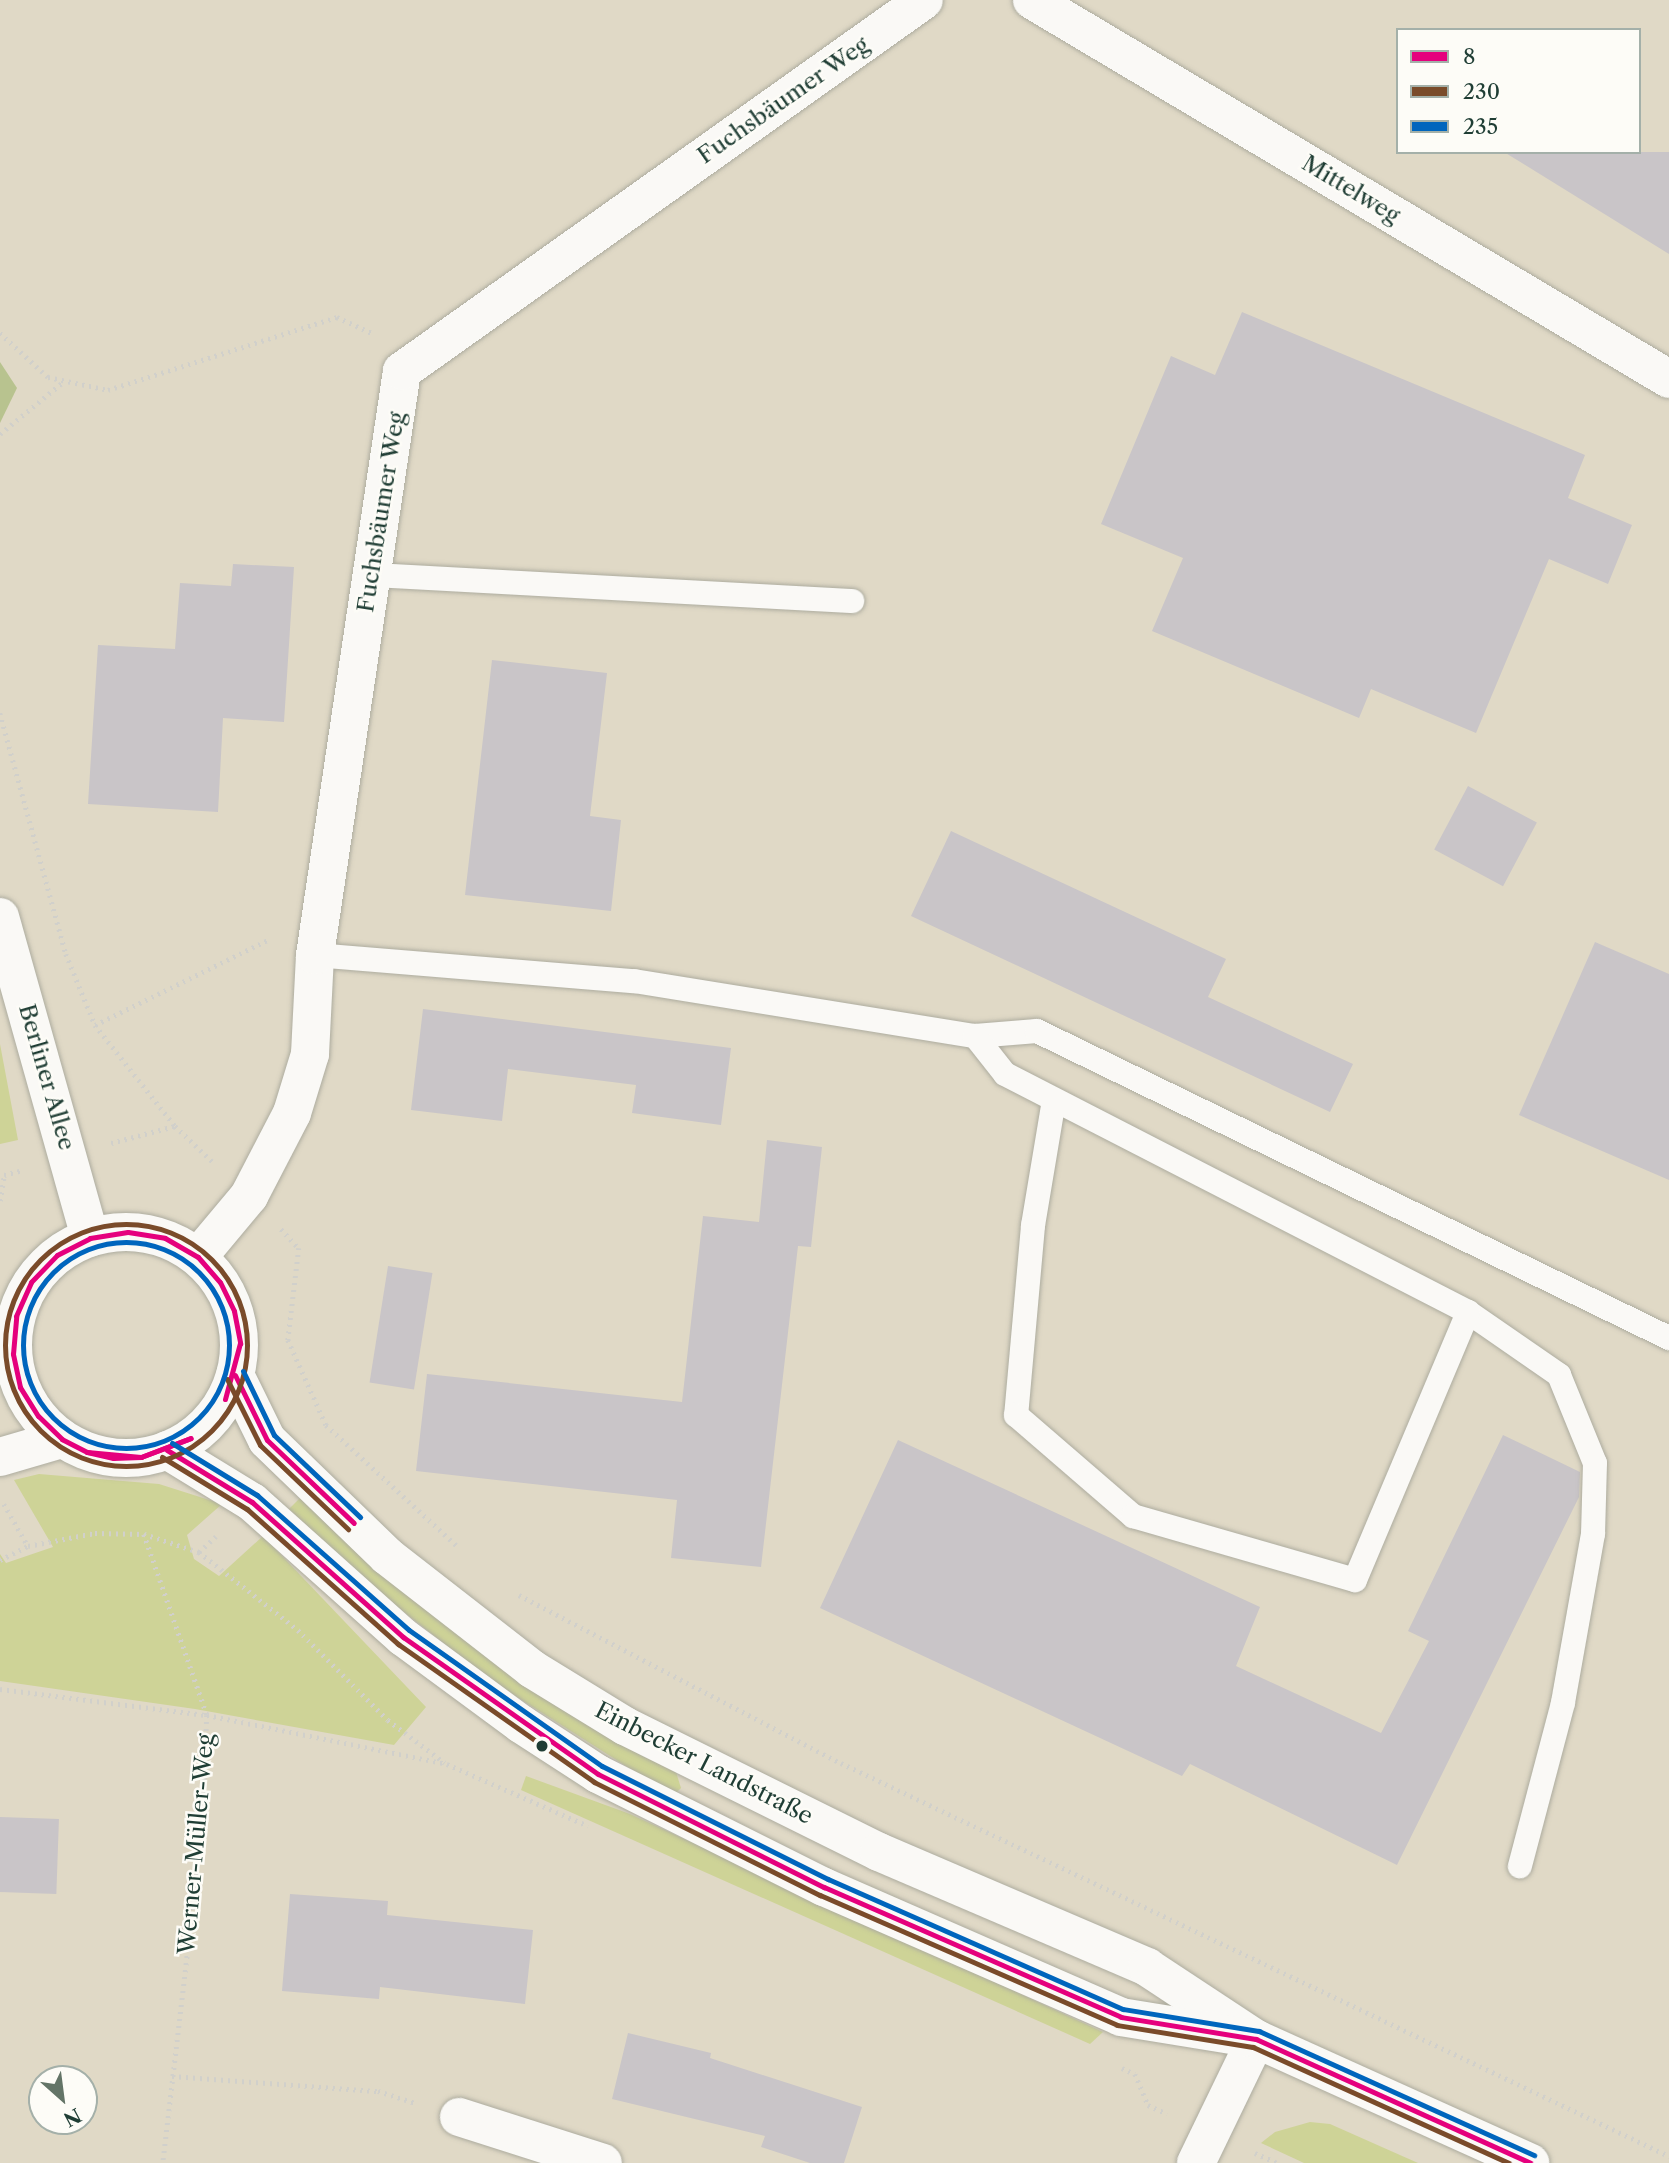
<!DOCTYPE html>
<meta charset="utf-8">
<style>
body{margin:0}
#map{position:relative;width:1669px;height:2163px;overflow:hidden;background:#e0d9c6;font-family:"Libre Caslon Text",serif}
div>[style]{position:absolute}
.green>*{inset:0;background:#ced397}
.forest>*{inset:0;background:#b8c38f}
.building>*{inset:0;background:#c9c5c8;transform-origin:0 0}
.path>*{height:4.5px;margin-top:-2.25px;transform-origin:0;background:repeating-linear-gradient(90deg,#d1d0cb 0 2px,transparent 0 7px)}
.roads{filter:drop-shadow(0 0 2px #adac9f) drop-shadow(0 0 2px #adac9f)}
.service>*{height:24px;margin:-12px;padding:0 12px;transform-origin:12px;border-radius:12px;background:#faf9f6}
.minor>*{height:38px;margin:-19px;padding:0 19px;transform-origin:19px;border-radius:19px;background:#faf9f6}
.primary>*{height:38px;margin:-19px;padding:0 19px;transform-origin:19px;border-radius:19px;background:#faf9f6}
.primary>.ring{margin:-19px;padding:0;box-sizing:content-box;background:none;border:38px solid #faf9f6;border-radius:50%}
.bus-1>*{height:5px;margin:-2.5px;padding:0 2.5px;transform-origin:2.5px;border-radius:2.5px;background:#e5007d}
.bus-2>*{height:5px;margin:-2.5px;padding:0 2.5px;transform-origin:2.5px;border-radius:2.5px;background:#7a4b2a}
.bus-2>.ring{margin:-2.5px;padding:0;box-sizing:content-box;background:none;border:5px solid #7a4b2a;border-radius:50%}
.bus-3>*{height:5px;margin:-2.5px;padding:0 2.5px;transform-origin:2.5px;border-radius:2.5px;background:#0065bd}
.bus-3>.ring{margin:-2.5px;padding:0;box-sizing:content-box;background:none;border:5px solid #0065bd;border-radius:50%}
.dots>*{width:19px;height:19px;translate:-50% -50%;box-sizing:border-box;border:4px solid #fdfcf7;border-radius:50%}
span{translate:-50% -50%;white-space:nowrap;text-align:center;line-height:1.15;-webkit-text-stroke:5px #fdfcf7;paint-order:stroke}
.street-label{font-size:23px;color:#1f3d34}
.legend{position:absolute;left:1396px;top:28px;width:245px;height:126px;box-sizing:border-box;background:#fdfcf7;border:2px solid #a4b0a9;margin:0;padding:9px 12px;list-style:none;font-size:21px;color:#1f3d34}
.legend li{display:flex;align-items:center;gap:14px;height:35px}
.legend b{width:35px;border:2px solid #a4b0a9}
.north{position:absolute;left:28px;top:2065px;width:70px;height:70px;box-sizing:border-box;background:#fdfcf7;border:2px solid #a4b0a9;border-radius:50%;rotate:152deg;font-size:19px;font-weight:700;line-height:28px;text-align:center;color:#1f3d34}
.north::after{content:'';display:block;margin:auto;width:24px;height:32px;background:#637467;clip-path:polygon(50% 0,100% 100%,50% 72%,0 100%)}
</style>
<div id="map">
<div class="green">
<i style="clip-path:polygon(0 1044px,18px 1140px,0 1144px)"></i>
<i style="clip-path:polygon(39px 1474px,159px 1484px,222px 1504px,187px 1535px,194px 1559px,219px 1576px,263px 1536px,426px 1707px,394px 1745px,195px 1709px,0 1681px,0 1554px,6px 1563px,53px 1547px,14px 1480px)"></i>
<i style="clip-path:polygon(300px 1498px,676px 1772px,681px 1788px,677px 1792px,665px 1788px,629px 1768px,492px 1681px,381px 1594px,289px 1509px)"></i>
<i style="clip-path:polygon(526px 1776px,630px 1814px,1103px 2032px,1090px 2044px,521px 1790px)"></i>
<i style="clip-path:polygon(1310px 2122px,1330px 2124px,1418px 2163px,1304px 2163px,1261px 2143px,1275px 2132px)"></i>
</div>
<div class="forest">
<i style="clip-path:polygon(0 362px,17px 388px,0 423px)"></i>
</div>
<div class="building">
<i style="clip-path:polygon(1504px 152px,1669px 152px,1669px 254px)"></i>
<i style="clip-path:polygon(1242px 312px,1585px 455px,1568px 498px,1632px 525px,1608px 584px,1549px 559px,1476px 733px,1371px 689px,1359px 718px,1152px 631px,1183px 558px,1101px 524px,1171px 356px,1215px 375px)"></i>
<i style="clip-path:polygon(233px 564px,294px 567px,284px 722px,223px 718px,218px 812px,88px 804px,98px 645px,175px 649px,180px 583px,231px 586px)"></i>
<i style="clip-path:polygon(492px 660px,607px 673px,590px 816px,621px 820px,611px 911px,465px 895px)"></i>
<i style="left:1468px;top:786px;width:78px;height:72px;rotate:28deg"></i>
<i style="clip-path:polygon(951px 831px,1226px 959px,1208px 997px,1353px 1064px,1330px 1112px,911px 916px)"></i>
<i style="clip-path:polygon(1595px 942px,1669px 974px,1669px 1180px,1519px 1115px)"></i>
<i style="clip-path:polygon(423px 1009px,731px 1048px,721px 1125px,632px 1113px,636px 1085px,508px 1069px,502px 1121px,411px 1110px)"></i>
<i style="clip-path:polygon(767px 1140px,822px 1147px,811px 1247px,798px 1246px,761px 1567px,671px 1558px,677px 1500px,416px 1471px,427px 1374px,682px 1402px,703px 1216px,759px 1222px)"></i>
<i style="left:388px;top:1266px;width:45px;height:118px;rotate:9deg"></i>
<i style="clip-path:polygon(1503px 1435px,1580px 1472px,1579px 1497px,1397px 1865px,1190px 1764px,1182px 1776px,820px 1608px,898px 1440px,1260px 1607px,1236px 1666px,1381px 1733px,1429px 1641px,1408px 1631px)"></i>
<i style="left:0;top:1817px;width:59px;height:75px;rotate:2deg"></i>
<i style="clip-path:polygon(290px 1894px,388px 1901px,387px 1915px,533px 1930px,525px 2004px,380px 1987px,379px 1999px,282px 1991px)"></i>
<i style="clip-path:polygon(628px 2033px,711px 2053px,710px 2058px,862px 2107px,844px 2163px,810px 2163px,761px 2147px,765px 2136px,612px 2099px)"></i>
</div>
<div class="path">
<i style="left:0;top:333px;width:65px;rotate:42.5deg"></i>
<i style="left:48px;top:377px;width:61px;rotate:12.2deg"></i>
<i style="left:108px;top:390px;width:240px;rotate:-17.7deg"></i>
<i style="left:337px;top:317px;width:41px;rotate:24.7deg"></i>
<i style="left:0;top:434px;width:82px;rotate:-39.5deg"></i>
<i style="left:0;top:713px;width:250px;rotate:74.7deg"></i>
<i style="left:66px;top:954px;width:77px;rotate:67.8deg"></i>
<i style="left:95px;top:1025px;width:129px;rotate:51.6deg"></i>
<i style="left:175px;top:1126px;width:52px;rotate:43.5deg"></i>
<i style="left:95px;top:1025px;width:195px;rotate:-26.2deg"></i>
<i style="left:111px;top:1143px;width:66px;rotate:-14.9deg"></i>
<i style="left:0;top:1201px;width:26px;rotate:-81deg"></i>
<i style="left:4px;top:1175px;width:20px;rotate:-15deg"></i>
<i style="left:281px;top:1229px;width:26px;rotate:47deg"></i>
<i style="left:299px;top:1248px;width:93px;rotate:96.8deg"></i>
<i style="left:288px;top:1340px;width:93px;rotate:65.9deg"></i>
<i style="left:326px;top:1425px;width:178px;rotate:42.7deg"></i>
<i style="left:4px;top:1504px;width:48px;rotate:60.3deg"></i>
<i style="left:144px;top:1534px;width:192px;rotate:70.8deg"></i>
<i style="left:207px;top:1715px;width:116px;rotate:92.5deg"></i>
<i style="left:202px;top:1831px;width:334px;rotate:96.7deg"></i>
<i style="left:199px;top:1552px;width:23px;rotate:-43deg"></i>
<i style="left:0;top:1560px;width:31px;rotate:-27deg"></i>
<i style="left:28px;top:1546px;width:68px;rotate:-11deg"></i>
<i style="left:95px;top:1533px;width:49px;rotate:1.2deg"></i>
<i style="left:144px;top:1534px;width:58px;rotate:18.1deg"></i>
<i style="left:199px;top:1552px;width:126px;rotate:38.2deg"></i>
<i style="left:298px;top:1630px;width:127px;rotate:45deg"></i>
<i style="left:388px;top:1720px;width:71px;rotate:37deg"></i>
<i style="left:519px;top:1595px;width:363px;rotate:27.6deg"></i>
<i style="left:841px;top:1763px;width:917px;rotate:25.39deg"></i>
<i style="left:0;top:1689px;width:209px;rotate:7.2deg"></i>
<i style="left:207px;top:1715px;width:245px;rotate:11.5deg"></i>
<i style="left:447px;top:1764px;width:154px;rotate:23.7deg"></i>
<i style="left:1122px;top:2068px;width:14px;rotate:25deg"></i>
<i style="left:1135px;top:2074px;width:34px;rotate:67deg"></i>
<i style="left:1148px;top:2105px;width:21px;rotate:25deg"></i>
<i style="left:172px;top:2076px;width:207px;rotate:4.2deg"></i>
<i style="left:378px;top:2091px;width:38px;rotate:18deg"></i>
<i style="left:1255px;top:2153px;width:24px;rotate:24deg"></i>
</div>
<div class="roads">
<div class="service">
<i style="left:372px;top:575px;width:481px;rotate:3.1deg"></i>
<i style="left:315px;top:955px;width:320px;rotate:4.7deg"></i>
<i style="left:634px;top:981px;width:345px;rotate:9.2deg"></i>
<i style="left:975px;top:1036px;width:62px;rotate:-4.6deg"></i>
<i style="left:1037px;top:1031px;width:703px;rotate:25.91deg"></i>
<i style="left:975px;top:1036px;width:48px;rotate:51.7deg"></i>
<i style="left:1005px;top:1074px;width:521px;rotate:27.2deg"></i>
<i style="left:1468px;top:1312px;width:111px;rotate:34.7deg"></i>
<i style="left:1559px;top:1375px;width:95px;rotate:67.8deg"></i>
<i style="left:1595px;top:1463px;width:71px;rotate:91.6deg"></i>
<i style="left:1593px;top:1534px;width:172px;rotate:100.1deg"></i>
<i style="left:1563px;top:1703px;width:169px;rotate:104.8deg"></i>
<i style="left:1054px;top:1100px;width:128px;rotate:99.5deg"></i>
<i style="left:1033px;top:1226px;width:190px;rotate:95.1deg"></i>
<i style="left:1016px;top:1415px;width:155px;rotate:40.8deg"></i>
<i style="left:1133px;top:1516px;width:231px;rotate:16.1deg"></i>
<i style="left:1355px;top:1580px;width:291px;rotate:-67.1deg"></i>
</div>
<div class="minor">
<i style="left:1032px;top:0;width:741px;rotate:30.75deg"></i>
<i style="left:198px;top:1257px;width:80px;rotate:-50.1deg"></i>
<i style="left:249px;top:1196px;width:93px;rotate:-62.6deg"></i>
<i style="left:292px;top:1113px;width:62px;rotate:-73deg"></i>
<i style="left:310px;top:1054px;width:99px;rotate:-87.1deg"></i>
<i style="left:315px;top:955px;width:590px;rotate:-81.53deg"></i>
<i style="left:402px;top:371px;width:640px;rotate:-35.4deg"></i>
<i style="left:459px;top:2117px;width:151px;rotate:17.7deg"></i>
<i style="left:1196px;top:2163px;width:138px;rotate:-64.2deg"></i>
</div>
<div class="primary">
<i style="left:0;top:917px;width:333px;rotate:74.3deg"></i>
<i class="ring" style="left:13px;top:1232px;width:188px;height:188px"></i>
<i style="left:235px;top:1375px;width:72px;rotate:63.8deg"></i>
<i style="left:267px;top:1440px;width:167px;rotate:44deg"></i>
<i style="left:387px;top:1556px;width:184px;rotate:37.9deg"></i>
<i style="left:532px;top:1669px;width:109px;rotate:31.5deg"></i>
<i style="left:625px;top:1726px;width:284px;rotate:26.4deg"></i>
<i style="left:879px;top:1852px;width:292px;rotate:23.2deg"></i>
<i style="left:1147px;top:1967px;width:131px;rotate:33.4deg"></i>
<i style="left:1256px;top:2039px;width:301px;rotate:24.3deg"></i>
<i style="left:167px;top:1450px;width:100px;rotate:31.5deg"></i>
<i style="left:252px;top:1502px;width:203px;rotate:41.8deg"></i>
<i style="left:403px;top:1637px;width:147px;rotate:36.4deg"></i>
<i style="left:521px;top:1724px;width:92px;rotate:33deg"></i>
<i style="left:598px;top:1774px;width:253px;rotate:26.6deg"></i>
<i style="left:824px;top:1887px;width:324px;rotate:23.6deg"></i>
<i style="left:1121px;top:2017px;width:124px;rotate:9.3deg"></i>
<i style="left:0;top:1457px;width:65px;rotate:-16.2deg"></i>
</div>
</div>
<div class="bus-1">
<i style="left:235px;top:1375px;width:72px;rotate:63.8deg"></i>
<i style="left:267px;top:1440px;width:120px;rotate:43.7deg"></i>
<i style="left:167px;top:1450px;width:100px;rotate:31.5deg"></i>
<i style="left:252px;top:1502px;width:203px;rotate:41.8deg"></i>
<i style="left:403px;top:1637px;width:238px;rotate:35.1deg"></i>
<i style="left:598px;top:1774px;width:253px;rotate:26.6deg"></i>
<i style="left:824px;top:1887px;width:324px;rotate:23.6deg"></i>
<i style="left:1121px;top:2017px;width:137px;rotate:9.3deg"></i>
<i style="left:1256px;top:2039px;width:301px;rotate:24.3deg"></i>
<i style="left:87px;top:1452px;width:54px;rotate:5.3deg"></i>
<i style="left:87px;top:1452px;width:27px;rotate:13deg"></i>
<i style="left:113px;top:1458px;width:28px;rotate:-2deg"></i>
<i style="left:87px;top:1452px;width:28px;rotate:-153deg"></i>
<i style="left:62px;top:1439px;width:33px;rotate:-136deg"></i>
<i style="left:38px;top:1416px;width:34px;rotate:-122deg"></i>
<i style="left:20px;top:1387px;width:34px;rotate:-102deg"></i>
<i style="left:13px;top:1354px;width:38px;rotate:-85deg"></i>
<i style="left:16px;top:1316px;width:37px;rotate:-66deg"></i>
<i style="left:31px;top:1282px;width:37px;rotate:-46deg"></i>
<i style="left:57px;top:1255px;width:37px;rotate:-27deg"></i>
<i style="left:90px;top:1238px;width:38px;rotate:-9deg"></i>
<i style="left:128px;top:1232px;width:37px;rotate:9deg"></i>
<i style="left:165px;top:1238px;width:38px;rotate:30deg"></i>
<i style="left:198px;top:1257px;width:33px;rotate:49deg"></i>
<i style="left:220px;top:1282px;width:32px;rotate:64deg"></i>
<i style="left:234px;top:1311px;width:33px;rotate:79deg"></i>
<i style="left:240px;top:1343px;width:58px;rotate:105deg"></i>
<i style="left:141px;top:1457px;width:53px;rotate:-20.8deg"></i>
<i style="left:141px;top:1457px;width:53px;rotate:-20.8deg"></i>
</div>
<div class="bus-2">
<i class="ring" style="left:5px;top:1224px;width:237px;height:237px"></i>
<i style="left:227px;top:1379px;width:74px;rotate:63.4deg"></i>
<i style="left:260px;top:1445px;width:122px;rotate:43.7deg"></i>
<i style="left:162px;top:1457px;width:100px;rotate:31.5deg"></i>
<i style="left:247px;top:1509px;width:203px;rotate:41.8deg"></i>
<i style="left:398px;top:1644px;width:240px;rotate:35.1deg"></i>
<i style="left:594px;top:1782px;width:253px;rotate:26.6deg"></i>
<i style="left:820px;top:1895px;width:324px;rotate:23.6deg"></i>
<i style="left:1117px;top:2025px;width:138px;rotate:9.2deg"></i>
<i style="left:1253px;top:2047px;width:281px;rotate:24.4deg"></i>
</div>
<div class="bus-3">
<i class="ring" style="left:23px;top:1242px;width:201px;height:201px"></i>
<i style="left:243px;top:1371px;width:71px;rotate:64.2deg"></i>
<i style="left:274px;top:1435px;width:119px;rotate:43.6deg"></i>
<i style="left:172px;top:1443px;width:100px;rotate:31.5deg"></i>
<i style="left:257px;top:1495px;width:203px;rotate:41.6deg"></i>
<i style="left:409px;top:1630px;width:236px;rotate:35.2deg"></i>
<i style="left:602px;top:1766px;width:253px;rotate:26.6deg"></i>
<i style="left:828px;top:1879px;width:322px;rotate:23.8deg"></i>
<i style="left:1123px;top:2009px;width:138px;rotate:9.2deg"></i>
<i style="left:1259px;top:2031px;width:302px;rotate:24.3deg"></i>
</div>
<div class="dots">
<i style="left:542px;top:1746px;background:#1f3d34"></i>
</div>
<div class="street-label">
<span style="left:783px;top:100px;rotate:-35deg">Fuchsbäumer Weg</span>
<span style="left:1351px;top:189px;rotate:31deg">Mittelweg</span>
<span style="left:381px;top:512px;rotate:-81deg">Fuchsbäumer Weg</span>
<span style="left:47px;top:1077px;rotate:74deg">Berliner Allee</span>
<span style="left:704px;top:1763px;rotate:27deg">Einbecker Landstraße</span>
<span style="left:196px;top:1844px;rotate:-85deg">Werner-Müller-Weg</span>
</div>
<ul class="legend">
<li><b style="height:9px;background:#e5007d"></b>8</li>
<li><b style="height:9px;background:#7a4b2a"></b>230</li>
<li><b style="height:9px;background:#0065bd"></b>235</li>
</ul>
<div class="north">N</div>
</div>
